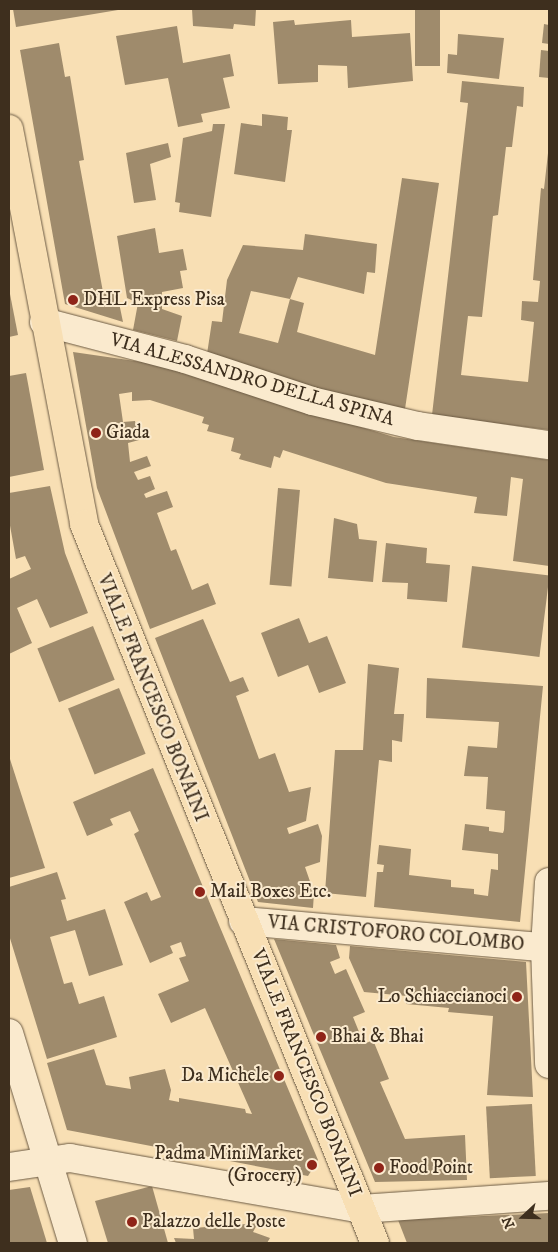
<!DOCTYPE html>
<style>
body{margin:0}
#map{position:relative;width:558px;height:1252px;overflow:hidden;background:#f8dfb4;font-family:"IM FELL DW Pica",serif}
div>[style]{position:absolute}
.building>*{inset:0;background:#9f8b6c;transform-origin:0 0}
.roads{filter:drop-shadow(0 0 1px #6c5b44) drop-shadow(0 0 1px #6c5b44)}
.minor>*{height:28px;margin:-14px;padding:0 14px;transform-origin:14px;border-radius:14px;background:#faeace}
.major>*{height:28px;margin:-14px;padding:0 14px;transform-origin:14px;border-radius:14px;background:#f8dfb4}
.dots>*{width:14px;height:14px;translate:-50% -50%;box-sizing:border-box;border:2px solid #faeace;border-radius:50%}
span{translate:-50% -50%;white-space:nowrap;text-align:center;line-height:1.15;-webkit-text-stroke:4px #faeace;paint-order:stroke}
.poi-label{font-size:19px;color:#3e2f1e}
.left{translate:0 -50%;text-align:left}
.right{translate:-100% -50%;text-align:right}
.street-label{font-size:19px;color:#3e2f1e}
.frame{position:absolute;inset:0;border:10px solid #3e2f1e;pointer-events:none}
.north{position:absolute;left:498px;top:1192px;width:50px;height:50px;-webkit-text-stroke:4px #faeace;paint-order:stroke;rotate:249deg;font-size:14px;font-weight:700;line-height:20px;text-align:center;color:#3e2f1e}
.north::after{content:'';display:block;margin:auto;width:18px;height:22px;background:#3e2f1e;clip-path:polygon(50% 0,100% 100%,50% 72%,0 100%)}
</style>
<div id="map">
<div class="building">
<i style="clip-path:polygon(13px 9px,118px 9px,118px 10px,16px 27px)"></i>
<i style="clip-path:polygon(192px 9px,256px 9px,255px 26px,234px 24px,233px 29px,193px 26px)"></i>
<i style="left:415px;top:9px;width:25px;height:57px"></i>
<i style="clip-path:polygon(294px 20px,295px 25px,351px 20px,352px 37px,410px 33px,413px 81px,348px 88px,347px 66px,318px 65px,318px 82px,278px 84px,273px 22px)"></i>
<i style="clip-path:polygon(544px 24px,549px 25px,549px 44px,542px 43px)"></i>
<i style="clip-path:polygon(177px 26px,183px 63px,230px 54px,234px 76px,223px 78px,230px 108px,201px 114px,203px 122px,178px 127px,168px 78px,125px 85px,116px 36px)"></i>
<i style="clip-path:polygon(458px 34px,504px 38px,499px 79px,447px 73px,448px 54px,457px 55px)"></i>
<i style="clip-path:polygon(59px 43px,65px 77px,70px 76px,84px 160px,79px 161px,103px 292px,117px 293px,123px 322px,65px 304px,20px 50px)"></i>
<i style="clip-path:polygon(541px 50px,549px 51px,549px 78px,539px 77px)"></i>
<i style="clip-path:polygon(462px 81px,524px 87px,523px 107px,517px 106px,512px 147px,506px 147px,498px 215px,493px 216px,482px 317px,468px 316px,461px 375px,528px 382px,534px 322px,521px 320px,522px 301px,538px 302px,540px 281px,533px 280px,541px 188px,544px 189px,549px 144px,549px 430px,432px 415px,468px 103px,460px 102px)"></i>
<i style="clip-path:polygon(262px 114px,288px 117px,287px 130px,292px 130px,285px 182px,234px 174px,241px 123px,262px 126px)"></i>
<i style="clip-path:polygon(213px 124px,225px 124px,211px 217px,179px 212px,180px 203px,175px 202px,183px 138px,212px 131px)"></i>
<i style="clip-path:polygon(168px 143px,171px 157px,150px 164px,156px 200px,134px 203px,126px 153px)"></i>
<i style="clip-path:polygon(402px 178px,439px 183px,405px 409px,367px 403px,207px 354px,212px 321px,222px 322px,227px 280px,243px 245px,303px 250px,305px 234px,377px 244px,375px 273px,367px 272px,364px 294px,298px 277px,290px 299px,251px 291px,239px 333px,278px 343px,290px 299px,304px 303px,297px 332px,375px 355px)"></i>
<i style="clip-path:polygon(155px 228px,159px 253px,183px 249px,187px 270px,180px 271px,183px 288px,162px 292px,162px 309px,182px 316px,177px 341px,133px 330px,138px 303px,127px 298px,117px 236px)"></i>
<i style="clip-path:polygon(9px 289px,18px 335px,9px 337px)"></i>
<i style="clip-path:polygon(73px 352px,149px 363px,394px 437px,549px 460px,549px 566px,513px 561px,523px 479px,511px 477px,507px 516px,474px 513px,477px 497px,386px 483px,283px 450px,280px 458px,274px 456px,271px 468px,239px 459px,241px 454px,231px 451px,234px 438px,207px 431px,209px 425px,202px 423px,204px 417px,150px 400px,132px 401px,132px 392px,119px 394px,123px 422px,135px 421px,139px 440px,128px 443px,130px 462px,147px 456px,151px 466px,134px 472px,138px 480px,150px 476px,155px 489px,144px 494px,146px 498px,167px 491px,173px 507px,157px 513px,171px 551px,176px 549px,192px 590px,208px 583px,216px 604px,150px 629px,97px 488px)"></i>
<i style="clip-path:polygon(26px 373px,44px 470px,9px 477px,9px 376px)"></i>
<i style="clip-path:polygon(50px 486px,65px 553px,88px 613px,50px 628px,37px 599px,17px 608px,32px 643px,9px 654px,9px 579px,31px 569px,25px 556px,16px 559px,9px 520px,9px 493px)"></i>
<i style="left:278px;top:488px;width:22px;height:97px;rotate:5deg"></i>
<i style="clip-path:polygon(334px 518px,357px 524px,359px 539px,377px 541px,373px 582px,328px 578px)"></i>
<i style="clip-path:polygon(386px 543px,427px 548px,426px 563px,450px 565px,447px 602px,407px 599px,408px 583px,382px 582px)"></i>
<i style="left:472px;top:566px;width:78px;height:82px;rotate:7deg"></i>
<i style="clip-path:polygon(299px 618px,309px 643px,327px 636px,346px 683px,319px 693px,308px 665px,278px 677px,261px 633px)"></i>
<i style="clip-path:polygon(203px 619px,230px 682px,243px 677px,249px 691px,236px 696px,259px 759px,275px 753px,289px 792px,311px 787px,306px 821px,287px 828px,289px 834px,318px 824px,322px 836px,320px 862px,305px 867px,314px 893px,313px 908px,258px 902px,155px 638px)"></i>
<i style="left:93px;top:626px;width:58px;height:60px;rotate:68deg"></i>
<i style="clip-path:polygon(368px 664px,399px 668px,394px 714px,404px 714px,402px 742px,392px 740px,392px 762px,379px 760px,366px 897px,325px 893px,335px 750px,363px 750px)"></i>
<i style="clip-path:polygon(427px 678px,543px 686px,520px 922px,374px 907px,377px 872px,383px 872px,384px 865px,377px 864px,379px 845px,411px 849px,409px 875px,451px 880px,451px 887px,474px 889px,474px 894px,488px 896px,491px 869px,498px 870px,498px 854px,462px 850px,465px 824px,489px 827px,489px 831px,503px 833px,504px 830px,505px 811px,486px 809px,488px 777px,464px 776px,468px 746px,497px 748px,499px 722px,426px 718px)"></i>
<i style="left:119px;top:688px;width:71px;height:55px;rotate:68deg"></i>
<i style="clip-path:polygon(9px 756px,45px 868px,9px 878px)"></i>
<i style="clip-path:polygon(153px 768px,318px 1160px,308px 1176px,67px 1130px,47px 1063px,94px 1049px,106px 1085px,131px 1089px,129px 1077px,165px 1069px,171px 1090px,169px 1100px,179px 1102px,179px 1098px,245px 1109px,246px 1113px,252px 1114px,205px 1008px,171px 1023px,158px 994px,189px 981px,179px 958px,186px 956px,181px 942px,170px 946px,173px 953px,150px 963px,124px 902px,147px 892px,151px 901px,161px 897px,134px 834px,139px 831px,130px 811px,110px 819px,113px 825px,87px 836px,73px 802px)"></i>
<i style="clip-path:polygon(57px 872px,66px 899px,61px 900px,67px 921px,105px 909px,123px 965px,89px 976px,75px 930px,50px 937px,64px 984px,72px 982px,79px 1004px,104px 996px,117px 1037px,47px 1059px,9px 935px,9px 887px)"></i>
<i style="clip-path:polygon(274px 939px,336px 945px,340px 958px,330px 962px,335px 974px,346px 969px,365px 1012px,353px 1017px,364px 1044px,373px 1040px,389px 1079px,380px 1082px,405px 1139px,465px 1135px,467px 1180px,375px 1182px)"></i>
<i style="clip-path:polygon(350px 946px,526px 962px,533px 1097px,487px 1095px,493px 1016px,448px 1012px,449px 1008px,406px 1004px,407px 996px,364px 992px,349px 958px)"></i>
<i style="left:532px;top:1104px;width:72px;height:46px;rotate:87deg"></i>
<i style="clip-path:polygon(152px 1186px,168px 1243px,108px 1243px,95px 1201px)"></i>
<i style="clip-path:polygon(30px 1187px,47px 1243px,9px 1243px,9px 1190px)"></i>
<i style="clip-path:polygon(549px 1213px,549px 1243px,407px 1243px,398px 1220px)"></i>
<i style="clip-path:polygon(258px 1223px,253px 1232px,270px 1238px,267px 1243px,176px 1243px,174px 1238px,194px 1239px,193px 1228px)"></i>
</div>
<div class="roads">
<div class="minor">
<i style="left:44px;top:322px;width:146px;rotate:14.7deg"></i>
<i style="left:185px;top:359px;width:134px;rotate:18.3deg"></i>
<i style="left:312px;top:401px;width:109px;rotate:13.3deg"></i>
<i style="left:418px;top:426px;width:132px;rotate:8.3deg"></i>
<i style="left:549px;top:882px;width:65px;rotate:93.5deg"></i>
<i style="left:545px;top:947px;width:117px;rotate:88deg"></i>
<i style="left:243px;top:921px;width:307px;rotate:5deg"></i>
<i style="left:9px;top:1033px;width:220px;rotate:73.1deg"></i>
<i style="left:9px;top:1167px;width:62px;rotate:-8.4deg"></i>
<i style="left:70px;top:1158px;width:295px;rotate:9.9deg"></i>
<i style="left:361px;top:1209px;width:188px;rotate:-4deg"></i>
</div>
<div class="major">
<i style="left:9px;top:129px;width:402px;rotate:79.2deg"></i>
<i style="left:84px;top:524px;width:776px;rotate:67.97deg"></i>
</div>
</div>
<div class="dots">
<i style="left:73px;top:300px;background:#8f2418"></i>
<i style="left:96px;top:433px;background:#8f2418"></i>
<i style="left:200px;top:892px;background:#8f2418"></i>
<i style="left:517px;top:997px;background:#8f2418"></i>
<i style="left:321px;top:1037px;background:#8f2418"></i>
<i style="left:279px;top:1076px;background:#8f2418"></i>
<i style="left:312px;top:1165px;background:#8f2418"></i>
<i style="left:379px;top:1168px;background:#8f2418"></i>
<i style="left:132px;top:1222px;background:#8f2418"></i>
</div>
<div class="poi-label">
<span class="left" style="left:83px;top:300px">DHL Express Pisa</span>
<span class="left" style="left:106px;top:433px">Giada</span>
<span class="left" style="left:210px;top:892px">Mail Boxes Etc.</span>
<span class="right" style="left:507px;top:997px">Lo Schiaccianoci</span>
<span class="left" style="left:331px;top:1037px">Bhai &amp; Bhai</span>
<span class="right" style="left:269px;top:1076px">Da Michele</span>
<span class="right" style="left:302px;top:1165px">Padma MiniMarket<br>(Grocery)</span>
<span class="left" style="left:389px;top:1168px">Food Point</span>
<span class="left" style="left:142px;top:1222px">Palazzo delle Poste</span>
</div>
<div class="street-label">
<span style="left:252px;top:380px;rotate:16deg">VIA ALESSANDRO DELLA SPINA</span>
<span style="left:152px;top:698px;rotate:68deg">VIALE FRANCESCO BONAINI</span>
<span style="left:396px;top:934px;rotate:5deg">VIA CRISTOFORO COLOMBO</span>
<span style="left:306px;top:1073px;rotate:68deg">VIALE FRANCESCO BONAINI</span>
</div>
<div class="frame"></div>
<div class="north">N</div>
</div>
